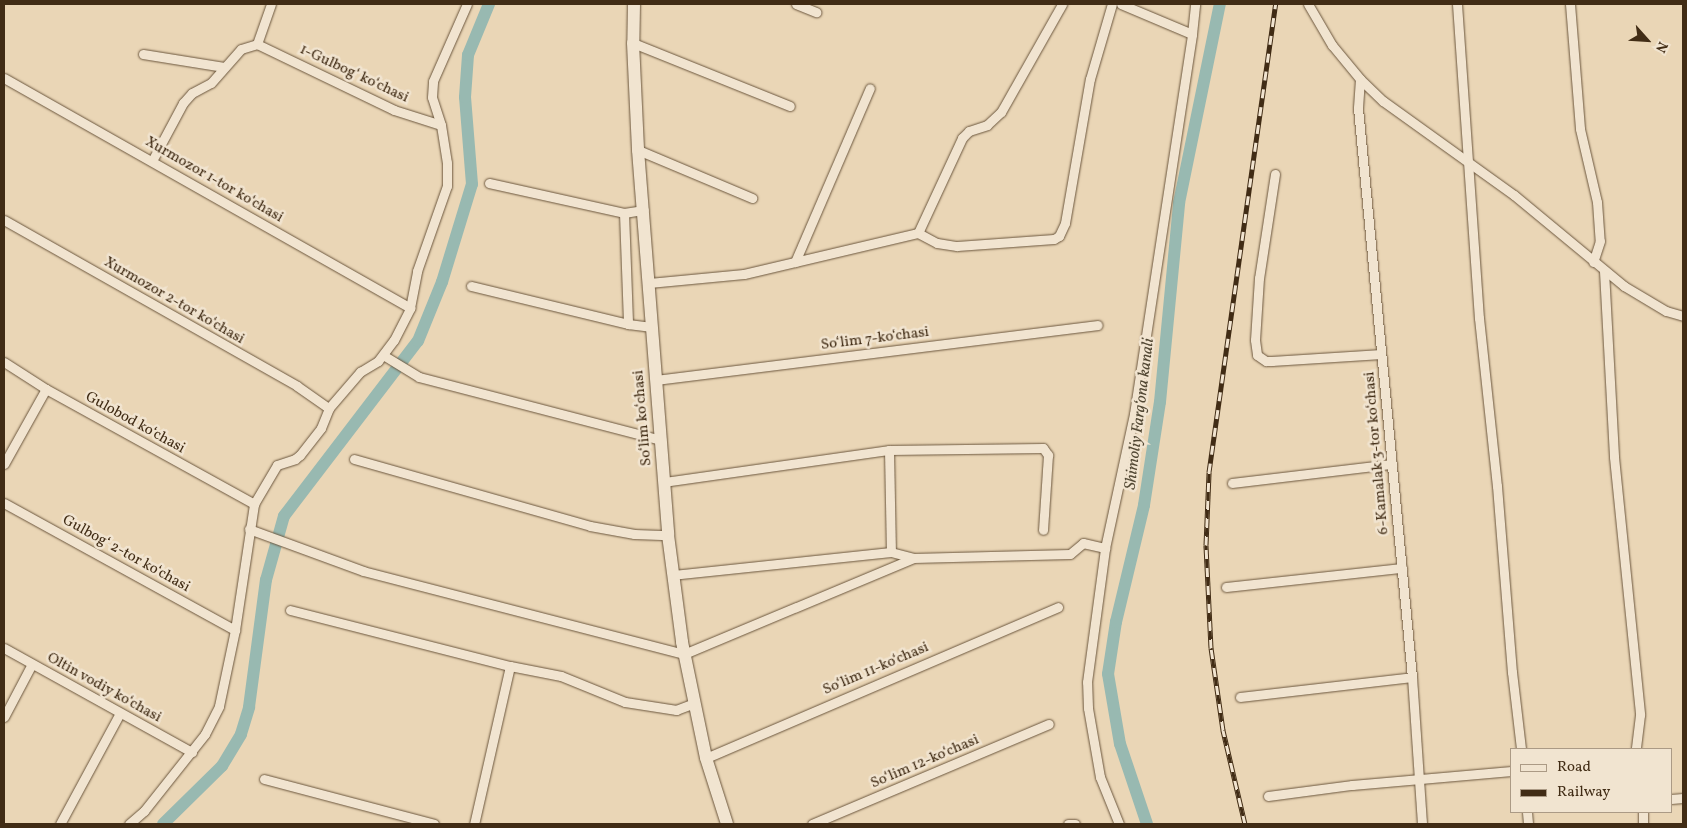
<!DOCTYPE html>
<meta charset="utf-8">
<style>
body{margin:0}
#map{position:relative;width:1687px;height:828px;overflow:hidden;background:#ead6b6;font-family:Vollkorn,serif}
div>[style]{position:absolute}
.canal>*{height:12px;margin:-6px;padding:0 6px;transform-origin:6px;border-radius:6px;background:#98b9b1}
.roads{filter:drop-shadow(0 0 1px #6b563d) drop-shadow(0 0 1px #6b563d)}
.street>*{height:9px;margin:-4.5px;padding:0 4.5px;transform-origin:4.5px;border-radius:4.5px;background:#f1e4d0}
.secondary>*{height:12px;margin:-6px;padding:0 6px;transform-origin:6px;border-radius:6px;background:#f1e4d0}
.rail>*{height:5px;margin-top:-2.5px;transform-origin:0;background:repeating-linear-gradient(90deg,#f1e4d0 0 9px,#412c15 0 18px);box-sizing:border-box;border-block:1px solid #412c15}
span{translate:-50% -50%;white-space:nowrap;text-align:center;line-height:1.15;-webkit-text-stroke:5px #f1e4d0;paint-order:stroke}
.street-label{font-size:15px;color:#412c15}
.water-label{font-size:16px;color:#524834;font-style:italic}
.frame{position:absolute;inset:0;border:5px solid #412c15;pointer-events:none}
.legend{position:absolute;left:1510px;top:748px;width:162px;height:65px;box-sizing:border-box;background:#f1e4d0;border:1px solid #ab9a85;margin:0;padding:6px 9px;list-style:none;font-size:15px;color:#412c15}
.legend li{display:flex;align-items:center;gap:10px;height:25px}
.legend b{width:25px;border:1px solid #ab9a85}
.north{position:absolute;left:1622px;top:15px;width:50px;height:50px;-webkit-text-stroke:4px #f1e4d0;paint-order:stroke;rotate:116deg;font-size:14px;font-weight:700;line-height:20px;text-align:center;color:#412c15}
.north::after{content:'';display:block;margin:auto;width:18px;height:22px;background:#412c15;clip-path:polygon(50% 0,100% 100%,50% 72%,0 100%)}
</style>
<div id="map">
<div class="canal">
<i style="left:163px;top:824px;width:83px;rotate:-44.5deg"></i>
<i style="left:222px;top:766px;width:37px;rotate:-59deg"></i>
<i style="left:241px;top:734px;width:28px;rotate:-73deg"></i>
<i style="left:249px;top:707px;width:128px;rotate:-82.4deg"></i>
<i style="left:266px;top:580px;width:66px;rotate:-74.3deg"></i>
<i style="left:284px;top:516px;width:220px;rotate:-52.6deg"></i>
<i style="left:418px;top:341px;width:64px;rotate:-67.9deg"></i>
<i style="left:442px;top:282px;width:102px;rotate:-73deg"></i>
<i style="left:472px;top:184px;width:87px;rotate:-94.6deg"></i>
<i style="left:465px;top:97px;width:42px;rotate:-85.9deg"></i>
<i style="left:468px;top:55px;width:55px;rotate:-67.6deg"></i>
<i style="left:1147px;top:824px;width:84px;rotate:-108.6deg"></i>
<i style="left:1120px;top:744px;width:71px;rotate:-99.7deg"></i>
<i style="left:1108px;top:674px;width:53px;rotate:-81.3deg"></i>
<i style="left:1116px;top:622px;width:120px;rotate:-76.5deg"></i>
<i style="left:1144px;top:505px;width:104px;rotate:-81.2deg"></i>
<i style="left:1160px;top:402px;width:200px;rotate:-84.5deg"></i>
<i style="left:1179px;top:203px;width:203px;rotate:-78.4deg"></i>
</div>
<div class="roads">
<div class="street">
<i style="left:796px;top:4px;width:22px;rotate:22deg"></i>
<i style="left:1308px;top:4px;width:48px;rotate:59.7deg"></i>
<i style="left:1332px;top:45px;width:44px;rotate:50.5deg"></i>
<i style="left:1360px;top:79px;width:32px;rotate:44deg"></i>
<i style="left:1383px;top:101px;width:161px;rotate:35.7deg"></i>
<i style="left:1514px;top:195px;width:143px;rotate:39.6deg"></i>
<i style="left:1624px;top:286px;width:49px;rotate:30.8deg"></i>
<i style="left:1666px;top:311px;width:18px;rotate:16deg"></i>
<i style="left:1457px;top:4px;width:315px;rotate:86deg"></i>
<i style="left:1479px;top:318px;width:169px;rotate:83.9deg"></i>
<i style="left:1497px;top:486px;width:187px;rotate:85.4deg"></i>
<i style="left:1512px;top:672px;width:78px;rotate:83.3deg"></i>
<i style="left:1570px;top:4px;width:125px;rotate:85.4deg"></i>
<i style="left:1580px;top:129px;width:75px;rotate:76.9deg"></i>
<i style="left:1597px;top:202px;width:39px;rotate:86deg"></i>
<i style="left:1600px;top:241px;width:22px;rotate:108deg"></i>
<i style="left:1192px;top:34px;width:30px;rotate:-84deg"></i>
<i style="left:633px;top:43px;width:169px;rotate:21.9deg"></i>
<i style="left:257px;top:44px;width:152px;rotate:25.7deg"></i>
<i style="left:394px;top:110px;width:49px;rotate:17.7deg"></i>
<i style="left:143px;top:54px;width:82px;rotate:9.1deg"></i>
<i style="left:4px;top:78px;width:467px;rotate:29.5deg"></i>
<i style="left:1360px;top:79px;width:29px;rotate:94deg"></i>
<i style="left:1358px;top:108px;width:572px;rotate:84.58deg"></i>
<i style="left:1412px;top:677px;width:147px;rotate:86.1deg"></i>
<i style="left:638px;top:150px;width:124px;rotate:22.8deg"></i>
<i style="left:152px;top:161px;width:66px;rotate:-61.9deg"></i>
<i style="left:183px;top:103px;width:13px;rotate:-48deg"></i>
<i style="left:192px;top:93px;width:21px;rotate:-28deg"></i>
<i style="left:211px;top:83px;width:45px;rotate:-48.6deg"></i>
<i style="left:241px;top:49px;width:17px;rotate:-17deg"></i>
<i style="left:257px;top:44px;width:42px;rotate:-70.7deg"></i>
<i style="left:1275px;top:174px;width:105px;rotate:98.7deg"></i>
<i style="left:1259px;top:278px;width:62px;rotate:93.7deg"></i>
<i style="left:1255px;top:340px;width:15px;rotate:82deg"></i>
<i style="left:1257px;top:355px;width:11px;rotate:34deg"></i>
<i style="left:1266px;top:361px;width:6px"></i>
<i style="left:1272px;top:361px;width:109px;rotate:-3.7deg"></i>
<i style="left:489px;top:183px;width:138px;rotate:12.5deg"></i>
<i style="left:624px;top:213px;width:20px;rotate:-9deg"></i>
<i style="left:624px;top:213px;width:111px;rotate:87.9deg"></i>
<i style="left:628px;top:324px;width:24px;rotate:7deg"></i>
<i style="left:4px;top:220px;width:337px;rotate:29.5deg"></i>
<i style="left:297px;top:386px;width:39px;rotate:35deg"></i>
<i style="left:918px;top:233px;width:105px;rotate:-65.1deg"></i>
<i style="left:962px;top:138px;width:10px;rotate:-45deg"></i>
<i style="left:969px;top:131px;width:19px;rotate:-18deg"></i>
<i style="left:987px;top:125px;width:19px;rotate:-43deg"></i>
<i style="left:1001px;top:112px;width:124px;rotate:-60.5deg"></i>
<i style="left:795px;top:262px;width:189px;rotate:-66.7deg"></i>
<i style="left:1604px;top:271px;width:186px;rotate:86.9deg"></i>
<i style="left:1614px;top:457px;width:259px;rotate:84.2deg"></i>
<i style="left:1640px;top:715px;width:34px;rotate:97deg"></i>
<i style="left:649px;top:283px;width:95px;rotate:-5.4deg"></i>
<i style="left:744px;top:274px;width:179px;rotate:-13.3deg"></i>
<i style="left:918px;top:233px;width:21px;rotate:28deg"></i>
<i style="left:937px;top:243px;width:20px;rotate:9deg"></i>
<i style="left:957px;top:246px;width:97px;rotate:-4.1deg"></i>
<i style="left:1054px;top:239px;width:6px;rotate:-31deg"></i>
<i style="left:1059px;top:236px;width:14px;rotate:-65deg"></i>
<i style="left:1065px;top:223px;width:146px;rotate:-80.2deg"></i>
<i style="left:1090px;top:79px;width:78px;rotate:-73.7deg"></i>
<i style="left:471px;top:286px;width:162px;rotate:13.6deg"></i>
<i style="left:383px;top:355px;width:42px;rotate:31.4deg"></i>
<i style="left:419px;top:377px;width:250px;rotate:14.6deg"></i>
<i style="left:4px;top:362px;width:50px;rotate:32.7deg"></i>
<i style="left:46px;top:389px;width:238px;rotate:28.9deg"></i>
<i style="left:656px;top:380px;width:445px;rotate:-7.1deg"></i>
<i style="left:889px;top:450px;width:154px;rotate:-0.7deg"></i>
<i style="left:1043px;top:448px;width:9px;rotate:54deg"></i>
<i style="left:1048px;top:455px;width:75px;rotate:93.8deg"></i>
<i style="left:354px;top:459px;width:245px;rotate:15.8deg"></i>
<i style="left:590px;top:526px;width:45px;rotate:10.3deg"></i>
<i style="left:634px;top:534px;width:34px;rotate:2deg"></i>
<i style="left:4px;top:464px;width:86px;rotate:-60.8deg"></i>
<i style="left:664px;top:482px;width:227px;rotate:-8.1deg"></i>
<i style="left:889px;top:450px;width:102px;rotate:88.9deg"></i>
<i style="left:891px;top:552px;width:219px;rotate:174deg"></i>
<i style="left:1232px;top:483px;width:161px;rotate:-6.8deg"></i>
<i style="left:4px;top:503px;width:264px;rotate:28.8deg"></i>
<i style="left:249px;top:529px;width:121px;rotate:20.2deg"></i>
<i style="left:363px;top:571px;width:332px;rotate:14.5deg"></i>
<i style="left:684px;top:654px;width:248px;rotate:-22.7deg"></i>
<i style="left:891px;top:552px;width:23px;rotate:15deg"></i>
<i style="left:913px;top:558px;width:157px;rotate:-1.5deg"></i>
<i style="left:1070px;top:554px;width:17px;rotate:-40deg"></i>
<i style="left:1083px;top:543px;width:23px;rotate:13deg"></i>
<i style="left:1226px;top:587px;width:177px;rotate:-6.2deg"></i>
<i style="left:290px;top:610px;width:227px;rotate:14.3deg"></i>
<i style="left:510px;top:666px;width:162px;rotate:102.8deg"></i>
<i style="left:4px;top:648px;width:215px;rotate:29deg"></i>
<i style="left:510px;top:666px;width:52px;rotate:11.1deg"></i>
<i style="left:561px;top:676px;width:69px;rotate:22.1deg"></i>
<i style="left:625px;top:702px;width:52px;rotate:8.9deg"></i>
<i style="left:676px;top:710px;width:19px;rotate:-21deg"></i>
<i style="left:1240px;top:697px;width:173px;rotate:-6.6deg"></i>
<i style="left:4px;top:717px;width:60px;rotate:-62.2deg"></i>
<i style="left:706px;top:758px;width:383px;rotate:-23.2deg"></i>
<i style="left:264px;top:779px;width:176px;rotate:14.8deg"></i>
<i style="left:1268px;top:796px;width:85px;rotate:-7.5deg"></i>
<i style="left:1352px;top:785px;width:160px;rotate:-5deg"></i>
<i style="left:1671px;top:799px;width:12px;rotate:-5deg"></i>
<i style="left:1527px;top:812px;width:12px;rotate:85deg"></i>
<i style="left:1643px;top:812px;width:12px;rotate:90deg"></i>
<i style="left:60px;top:824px;width:126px;rotate:-61.6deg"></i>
<i style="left:129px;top:824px;width:20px;rotate:-41deg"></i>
<i style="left:144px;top:811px;width:98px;rotate:-51.6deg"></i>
<i style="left:205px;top:734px;width:31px;rotate:-63deg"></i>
<i style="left:219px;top:706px;width:78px;rotate:-78.1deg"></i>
<i style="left:235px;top:630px;width:127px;rotate:-81.4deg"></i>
<i style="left:254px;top:504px;width:45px;rotate:-59.5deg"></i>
<i style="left:277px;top:465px;width:19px;rotate:-18deg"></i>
<i style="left:295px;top:459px;width:6px;rotate:-39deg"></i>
<i style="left:300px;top:455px;width:34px;rotate:-52deg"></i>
<i style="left:321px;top:428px;width:22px;rotate:-68deg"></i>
<i style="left:329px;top:408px;width:48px;rotate:-49.3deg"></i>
<i style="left:360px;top:372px;width:21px;rotate:-31deg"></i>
<i style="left:378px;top:361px;width:26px;rotate:-53deg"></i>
<i style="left:394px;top:340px;width:36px;rotate:-63deg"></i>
<i style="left:410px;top:308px;width:38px;rotate:-79deg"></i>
<i style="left:417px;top:271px;width:90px;rotate:-70.6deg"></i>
<i style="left:447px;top:186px;width:23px;rotate:-90deg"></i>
<i style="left:447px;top:163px;width:38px;rotate:-99deg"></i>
<i style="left:441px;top:125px;width:29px;rotate:-108deg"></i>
<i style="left:432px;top:97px;width:16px;rotate:-86deg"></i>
<i style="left:433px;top:81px;width:84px;rotate:-66.2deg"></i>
<i style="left:812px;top:824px;width:257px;rotate:-22.9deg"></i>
<i style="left:1068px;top:824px;width:7px"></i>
<i style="left:1119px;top:824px;width:51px;rotate:-112deg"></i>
<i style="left:1100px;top:777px;width:70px;rotate:-99.9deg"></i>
<i style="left:1088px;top:708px;width:26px;rotate:-92deg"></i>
<i style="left:1087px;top:682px;width:135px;rotate:-82.3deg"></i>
<i style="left:1105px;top:548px;width:137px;rotate:-77.8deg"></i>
<i style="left:1134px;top:414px;width:384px;rotate:-81.3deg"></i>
<i style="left:1192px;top:34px;width:77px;rotate:-157.1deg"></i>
</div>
<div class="secondary">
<i style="left:634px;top:4px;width:39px;rotate:91deg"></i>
<i style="left:633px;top:43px;width:107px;rotate:87.3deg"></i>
<i style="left:638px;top:150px;width:386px;rotate:85.5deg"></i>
<i style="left:668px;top:535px;width:108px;rotate:82.5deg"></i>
<i style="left:682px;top:642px;width:118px;rotate:78.3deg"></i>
<i style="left:706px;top:758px;width:69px;rotate:72.3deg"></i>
</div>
</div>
<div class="rail">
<i style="left:1245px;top:824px;width:97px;rotate:-103.2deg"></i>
<i style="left:1223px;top:730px;width:83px;rotate:-98.3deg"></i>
<i style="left:1211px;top:648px;width:103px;rotate:-92.8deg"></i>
<i style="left:1206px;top:545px;width:73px;rotate:-87.6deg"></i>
<i style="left:1209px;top:472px;width:473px;rotate:-81.9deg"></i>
</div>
<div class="street-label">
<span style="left:354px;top:74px;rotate:25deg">1-Gulbogʻ koʻchasi</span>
<span style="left:214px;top:180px;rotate:30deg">Xurmozor 1-tor koʻchasi</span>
<span style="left:174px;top:301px;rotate:30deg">Xurmozor 2-tor koʻchasi</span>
<span style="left:875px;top:339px;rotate:-7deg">Soʻlim 7-koʻchasi</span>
<span style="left:643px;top:418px;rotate:-95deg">Soʻlim koʻchasi</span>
<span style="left:135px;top:423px;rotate:29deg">Gulobod koʻchasi</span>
<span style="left:1377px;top:453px;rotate:-95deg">6-Kamalak 3-tor koʻchasi</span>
<span style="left:126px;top:554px;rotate:29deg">Gulbogʻ 2-tor koʻchasi</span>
<span style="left:876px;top:669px;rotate:-23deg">Soʻlim 11-koʻchasi</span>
<span style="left:104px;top:688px;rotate:29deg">Oltin vodiy koʻchasi</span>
<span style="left:925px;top:762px;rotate:-23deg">Soʻlim 12-koʻchasi</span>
</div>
<div class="water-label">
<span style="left:1140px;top:414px;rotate:-83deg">Shimoliy Fargʻona kanali</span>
</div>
<div class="frame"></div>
<ul class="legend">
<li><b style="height:6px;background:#f1e4d0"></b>Road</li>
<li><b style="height:6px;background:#412c15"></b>Railway</li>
</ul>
<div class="north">N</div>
</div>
